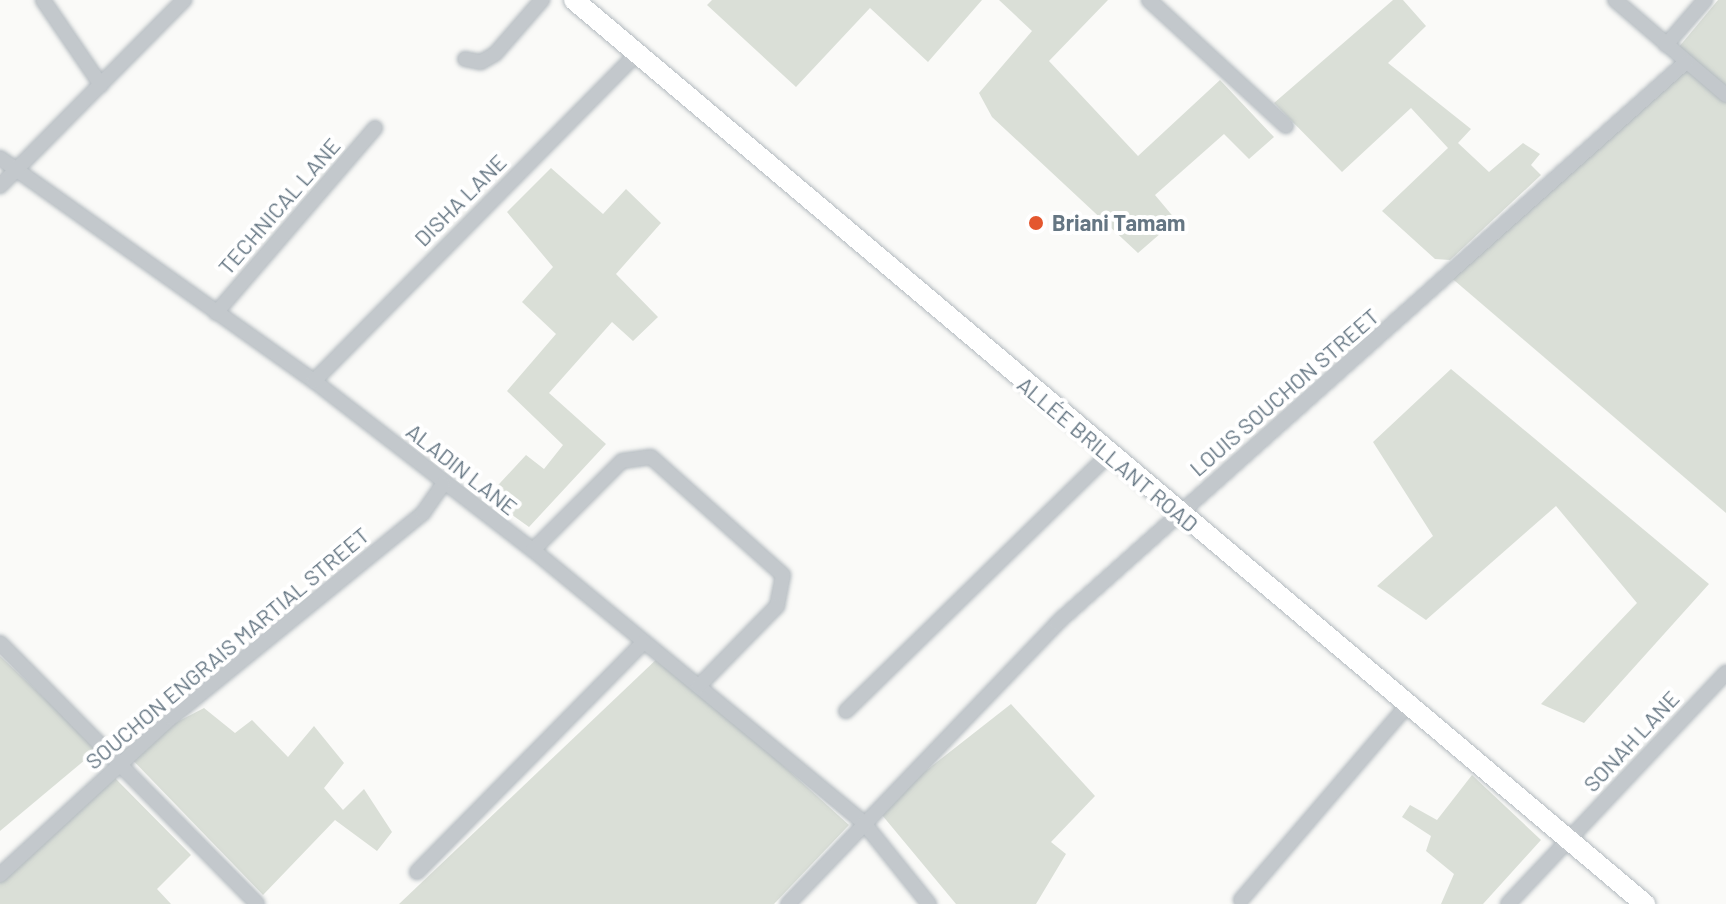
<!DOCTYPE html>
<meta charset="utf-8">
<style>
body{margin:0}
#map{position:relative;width:1726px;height:904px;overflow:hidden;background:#fafaf8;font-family:Barlow,sans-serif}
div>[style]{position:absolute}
.green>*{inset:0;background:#dadfd7}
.roads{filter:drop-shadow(0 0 2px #b3babf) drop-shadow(0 0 2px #b3babf)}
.minor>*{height:14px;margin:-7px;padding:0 7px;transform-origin:7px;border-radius:7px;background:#c3c8cc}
.secondary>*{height:20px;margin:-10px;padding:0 10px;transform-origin:10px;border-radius:10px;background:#fff}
.dots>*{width:22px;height:22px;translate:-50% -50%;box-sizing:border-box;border:4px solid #fff;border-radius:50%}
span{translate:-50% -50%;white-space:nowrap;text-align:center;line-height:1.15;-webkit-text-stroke:8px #fff;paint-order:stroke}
.street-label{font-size:22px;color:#657683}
.poi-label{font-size:22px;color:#657683;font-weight:700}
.left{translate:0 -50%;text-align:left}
</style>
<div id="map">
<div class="green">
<i style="clip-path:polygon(712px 0,982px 0,928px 62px,870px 8px,796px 87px,707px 5px)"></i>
<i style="clip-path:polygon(999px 0,1108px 0,1049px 61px,1138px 156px,1220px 80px,1274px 137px,1249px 159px,1224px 134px,1155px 195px,1176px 220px,1138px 253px,992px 117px,979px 93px,1032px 31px)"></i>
<i style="clip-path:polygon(1393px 0,1403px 0,1426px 26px,1388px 63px,1471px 129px,1458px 143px,1489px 172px,1523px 143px,1540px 154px,1531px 165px,1541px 175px,1450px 260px,1435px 259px,1382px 211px,1448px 148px,1411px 108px,1342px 172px,1274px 103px)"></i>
<i style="clip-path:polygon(1718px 0,1726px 0,1726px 86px,1678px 48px)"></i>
<i style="clip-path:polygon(1686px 63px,1726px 95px,1726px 513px,1448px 275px)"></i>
<i style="clip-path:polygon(551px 168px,603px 214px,626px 189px,661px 223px,616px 274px,658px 317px,633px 341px,612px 322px,549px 393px,606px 444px,529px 527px,487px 497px,526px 455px,544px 469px,563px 445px,507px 391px,556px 334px,522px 302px,553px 267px,507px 212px)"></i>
<i style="clip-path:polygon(1451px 369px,1709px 584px,1584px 723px,1541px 704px,1637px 603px,1556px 506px,1426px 620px,1377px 586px,1433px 536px,1373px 442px)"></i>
<i style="clip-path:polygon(661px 655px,849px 825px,774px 904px,399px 904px)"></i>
<i style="clip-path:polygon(0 656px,98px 749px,0 831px)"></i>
<i style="clip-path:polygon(1011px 704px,1095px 796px,1051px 842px,1066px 854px,1036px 904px,956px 904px,877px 809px)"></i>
<i style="clip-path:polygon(204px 708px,235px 733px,252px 720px,288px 757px,314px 726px,344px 763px,324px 788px,343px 810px,364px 789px,392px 832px,377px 851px,335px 820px,263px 895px,123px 750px)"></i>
<i style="clip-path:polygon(1472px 775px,1541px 840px,1483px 904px,1441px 904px,1454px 874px,1426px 851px,1431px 836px,1402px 817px,1410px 805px,1437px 820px)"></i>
<i style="clip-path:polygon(115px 778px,191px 855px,157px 889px,171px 904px,0 904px,0 874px)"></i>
</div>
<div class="roads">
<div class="minor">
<i style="left:43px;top:0;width:103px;rotate:55.7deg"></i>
<i style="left:1149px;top:0;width:186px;rotate:42.6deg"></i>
<i style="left:1615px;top:0;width:146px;rotate:40.6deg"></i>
<i style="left:1666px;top:45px;width:60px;rotate:-49.1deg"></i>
<i style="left:465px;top:59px;width:16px;rotate:11deg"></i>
<i style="left:481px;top:62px;width:16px;rotate:-30deg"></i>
<i style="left:495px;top:54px;width:72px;rotate:-49deg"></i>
<i style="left:0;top:158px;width:385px;rotate:35.4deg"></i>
<i style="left:314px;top:381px;width:277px;rotate:37.7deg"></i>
<i style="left:533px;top:550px;width:429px;rotate:39.5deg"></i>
<i style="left:864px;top:823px;width:104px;rotate:51.3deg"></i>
<i style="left:0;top:186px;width:262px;rotate:-45.3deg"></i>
<i style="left:216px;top:313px;width:244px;rotate:-49.3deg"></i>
<i style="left:314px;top:381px;width:462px;rotate:-45.4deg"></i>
<i style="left:533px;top:550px;width:126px;rotate:-45deg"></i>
<i style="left:622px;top:461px;width:29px;rotate:-8deg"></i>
<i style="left:651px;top:457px;width:177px;rotate:41.8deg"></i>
<i style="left:783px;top:575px;width:32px;rotate:101deg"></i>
<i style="left:777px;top:606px;width:112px;rotate:134.3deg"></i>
<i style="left:0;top:643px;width:366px;rotate:45.4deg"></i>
<i style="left:846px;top:711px;width:366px;rotate:-44.3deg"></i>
<i style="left:417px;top:872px;width:323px;rotate:-45.4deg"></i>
<i style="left:0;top:875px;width:232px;rotate:-42.6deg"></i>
<i style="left:171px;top:718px;width:325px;rotate:-39.1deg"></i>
<i style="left:423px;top:513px;width:35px;rotate:-55deg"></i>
<i style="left:1241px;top:900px;width:254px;rotate:-49.5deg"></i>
<i style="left:788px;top:904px;width:389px;rotate:-46.2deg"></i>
<i style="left:1057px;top:623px;width:843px;rotate:-41.73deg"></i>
<i style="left:1508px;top:904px;width:318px;rotate:-46.7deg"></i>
</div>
<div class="secondary">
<i style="left:574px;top:0;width:1402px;rotate:40.17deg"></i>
</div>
</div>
<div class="dots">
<i style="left:1036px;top:223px;background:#e4572e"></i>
</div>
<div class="street-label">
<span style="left:460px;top:200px;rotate:-45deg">DISHA LANE</span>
<span style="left:279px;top:206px;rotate:-49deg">TECHNICAL LANE</span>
<span style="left:1284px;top:392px;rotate:-41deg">LOUIS SOUCHON STREET</span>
<span style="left:1108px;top:454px;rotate:40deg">ALLÉE BRILLANT ROAD</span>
<span style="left:462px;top:469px;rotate:38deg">ALADIN LANE</span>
<span style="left:227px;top:648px;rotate:-40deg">SOUCHON ENGRAIS MARTIAL STREET</span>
<span style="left:1631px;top:741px;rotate:-47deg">SONAH LANE</span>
</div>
<div class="poi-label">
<span class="left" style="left:1052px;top:223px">Briani Tamam</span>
</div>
</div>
